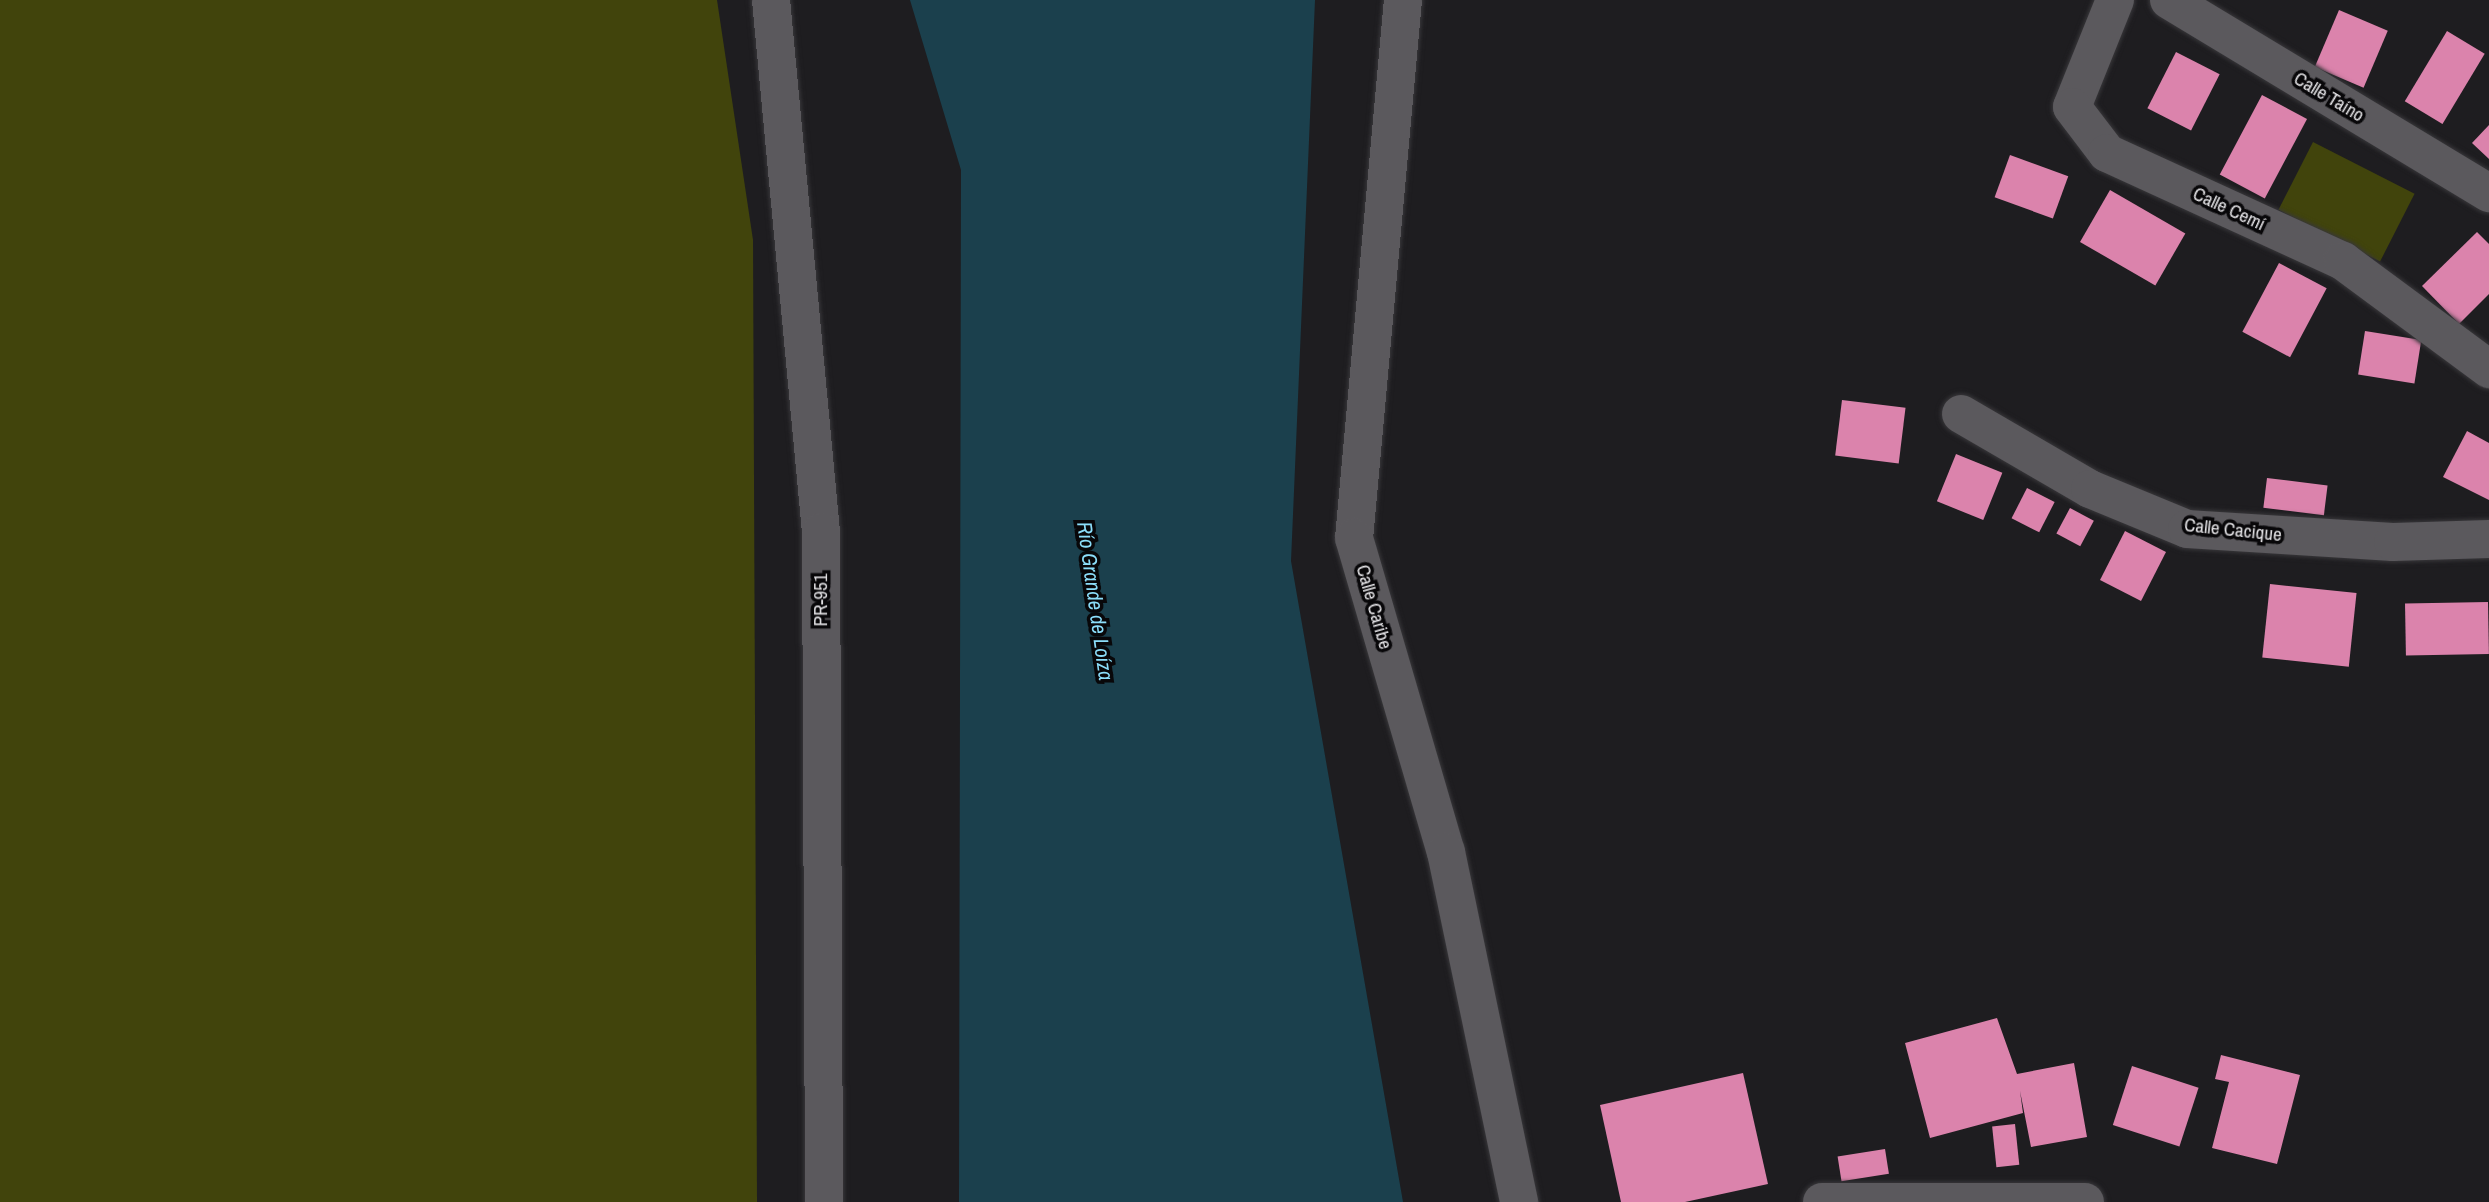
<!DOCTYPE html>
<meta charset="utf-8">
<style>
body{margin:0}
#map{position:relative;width:2489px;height:1202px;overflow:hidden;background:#1e1d20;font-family:"Archivo Narrow",sans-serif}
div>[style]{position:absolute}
.green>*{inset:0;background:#41440c;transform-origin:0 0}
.water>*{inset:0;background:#1b404d}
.building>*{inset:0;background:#db83ac;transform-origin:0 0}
.roads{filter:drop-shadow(0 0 2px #38373a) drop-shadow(0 0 2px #38373a)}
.minor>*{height:38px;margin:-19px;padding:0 19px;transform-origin:19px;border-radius:19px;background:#5b595d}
span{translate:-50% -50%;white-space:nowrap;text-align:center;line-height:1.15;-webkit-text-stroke:7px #080709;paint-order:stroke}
.street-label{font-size:19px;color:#e4e3e6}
.water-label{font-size:21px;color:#8bddf9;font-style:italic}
</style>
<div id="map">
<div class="green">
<i style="clip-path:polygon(0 0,717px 0,753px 240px,757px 1202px,0 1202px)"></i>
<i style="left:2313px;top:142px;width:114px;height:76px;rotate:27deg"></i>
</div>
<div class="water">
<i style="clip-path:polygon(910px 0,1315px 0,1291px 561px,1403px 1202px,959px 1202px,961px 170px)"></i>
</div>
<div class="building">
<i style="left:2339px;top:10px;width:53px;height:62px;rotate:23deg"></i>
<i style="left:2447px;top:31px;width:44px;height:82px;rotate:31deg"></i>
<i style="left:2176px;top:52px;width:49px;height:63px;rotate:27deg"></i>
<i style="left:2262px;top:95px;width:51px;height:90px;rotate:28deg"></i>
<i style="clip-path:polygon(2489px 125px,2489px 159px,2472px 143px)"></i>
<i style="left:2010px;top:155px;width:62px;height:45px;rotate:20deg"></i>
<i style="left:2110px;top:190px;width:87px;height:60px;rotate:30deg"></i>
<i style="clip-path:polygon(2477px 232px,2489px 244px,2489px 294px,2459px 324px,2422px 286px)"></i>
<i style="left:2279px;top:263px;width:54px;height:78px;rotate:28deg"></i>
<i style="left:2365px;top:331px;width:57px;height:44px;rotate:9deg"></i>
<i style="left:1842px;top:400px;width:64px;height:56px;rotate:7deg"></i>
<i style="clip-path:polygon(2467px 431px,2489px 443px,2489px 500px,2443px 477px)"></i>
<i style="left:1956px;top:454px;width:50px;height:51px;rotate:22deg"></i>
<i style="left:2267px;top:478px;width:61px;height:30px;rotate:7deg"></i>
<i style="left:2027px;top:488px;width:31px;height:34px;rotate:27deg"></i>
<i style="left:2070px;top:508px;width:27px;height:29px;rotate:28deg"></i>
<i style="left:2125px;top:531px;width:46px;height:55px;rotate:27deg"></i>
<i style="left:2270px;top:584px;width:87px;height:74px;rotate:6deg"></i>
<i style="left:2488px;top:602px;width:52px;height:83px;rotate:89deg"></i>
<i style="clip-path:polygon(1997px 1018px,2017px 1074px,2074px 1063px,2087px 1137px,2031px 1147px,2020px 1091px,2023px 1113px,1930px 1138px,1905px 1043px)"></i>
<i style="clip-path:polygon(2221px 1055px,2300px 1075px,2277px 1164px,2212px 1148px,2229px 1082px,2215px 1079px)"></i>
<i style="left:2132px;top:1066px;width:70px;height:62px;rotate:18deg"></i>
<i style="clip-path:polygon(1743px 1073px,1768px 1184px,1685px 1202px,1621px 1202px,1600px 1105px)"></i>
<i style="left:2015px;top:1124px;width:41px;height:23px;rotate:84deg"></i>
<i style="left:1885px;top:1149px;width:25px;height:48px;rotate:81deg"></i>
</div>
<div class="roads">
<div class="minor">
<i style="left:771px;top:0;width:534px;rotate:84.63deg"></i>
<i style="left:821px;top:532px;width:670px;rotate:89.74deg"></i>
<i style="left:1403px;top:0;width:540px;rotate:95.2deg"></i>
<i style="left:1354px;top:538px;width:327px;rotate:73.7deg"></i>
<i style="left:1446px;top:852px;width:358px;rotate:78.2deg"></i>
<i style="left:2115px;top:0;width:115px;rotate:111.9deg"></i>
<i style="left:2072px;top:107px;width:58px;rotate:52.7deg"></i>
<i style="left:2107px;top:153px;width:260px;rotate:24.6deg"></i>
<i style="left:2343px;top:261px;width:182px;rotate:36.5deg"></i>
<i style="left:2169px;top:0;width:374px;rotate:31.1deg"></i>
<i style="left:1961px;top:414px;width:149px;rotate:30.2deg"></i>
<i style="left:2090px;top:489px;width:105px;rotate:22.4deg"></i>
<i style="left:2187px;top:529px;width:206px;rotate:3.6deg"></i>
<i style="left:2393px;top:542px;width:96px;rotate:-1.8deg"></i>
<i style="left:1822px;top:1202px;width:263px"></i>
</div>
</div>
<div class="street-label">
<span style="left:2329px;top:97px;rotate:31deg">Calle Taíno</span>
<span style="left:2229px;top:209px;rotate:25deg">Calle Cemí</span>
<span style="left:2233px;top:530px;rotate:6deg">Calle Cacique</span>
<span style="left:821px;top:600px;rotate:-90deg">PR-951</span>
<span style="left:1374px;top:607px;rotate:74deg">Calle Caribe</span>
</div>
<div class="water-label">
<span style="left:1095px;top:601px;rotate:82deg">Río Grande de Loíza</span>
</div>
</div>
